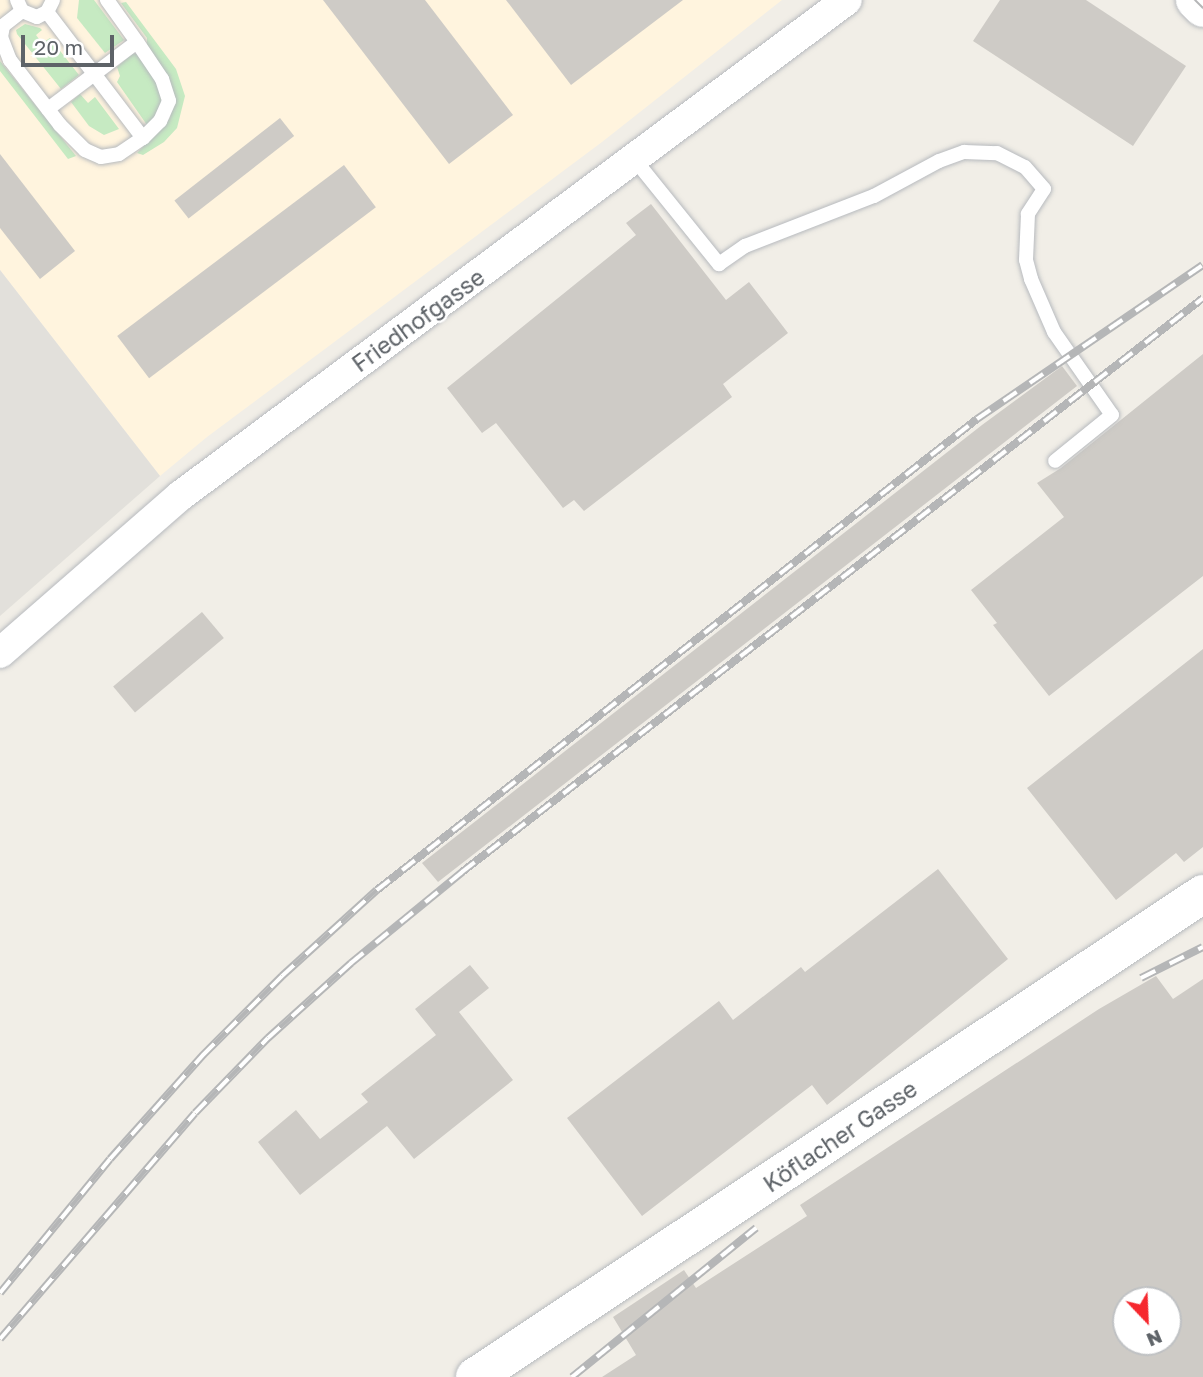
<!DOCTYPE html>
<meta charset="utf-8">
<style>
body{margin:0}
#map{position:relative;width:1203px;height:1377px;overflow:hidden;background:#f1eee7;font-family:"Golos Text",sans-serif}
div>[style]{position:absolute}
.commercial>*{inset:0;background:#fff4de}
.industrial>*{inset:0;background:#e2e0db}
.green>*{inset:0;background:#c6eac2}
.building>*{inset:0;background:#cecbc6;transform-origin:0 0}
.roads{filter:drop-shadow(0 0 2px #b7babe) drop-shadow(0 0 2px #b7babe)}
.lane>*{height:14px;margin:-7px;padding:0 7px;transform-origin:7px;border-radius:7px;background:#fff}
.street>*{height:30px;margin:-15px;padding:0 15px;transform-origin:15px;border-radius:15px;background:#fff}
.secondary>*{height:38px;margin:-19px;padding:0 19px;transform-origin:19px;border-radius:19px;background:#fff}
.tram>*{height:2px;margin:-1px;padding:0 1px;transform-origin:1px;border-radius:1px;background:#b5b6b7}
.rail>*{height:8px;margin-top:-4px;transform-origin:0;background:repeating-linear-gradient(90deg,#fff 0 16px,#b5b6b7 0 32px);box-sizing:border-box;border-block:2px solid #b5b6b7}
span{translate:-50% -50%;white-space:nowrap;text-align:center;line-height:1.15;-webkit-text-stroke:5px #fff;paint-order:stroke}
.street-label{font-size:23px;color:#5e6368}
.north{position:absolute;left:1112px;top:1286px;width:70px;height:70px;box-sizing:border-box;background:#fff;border:2px solid #bfc1c3;border-radius:50%;rotate:157deg;font-size:19px;font-weight:700;line-height:28px;text-align:center;color:#5e6368}
.north::after{content:'';display:block;margin:auto;width:24px;height:32px;background:#f6282e;clip-path:polygon(50% 0,100% 100%,50% 72%,0 100%)}
.scale{position:absolute;left:21px;top:35px;width:93px;height:32px;box-sizing:border-box;border:4px solid #5e6368;border-top:0;padding-left:9px;font-size:21px;line-height:24px;white-space:nowrap;color:#5e6368;-webkit-text-stroke:5px #fff;paint-order:stroke}
</style>
<div id="map">
<div class="commercial">
<i style="clip-path:polygon(0 0,782px 0,602px 142px,207px 437px,160px 476px,0 270px)"></i>
</div>
<div class="industrial">
<i style="clip-path:polygon(0 270px,160px 476px,0 616px)"></i>
</div>
<div class="green">
<i style="clip-path:polygon(79px 0,94px 0,124px 40px,105px 53px,77px 18px)"></i>
<i style="clip-path:polygon(126px 2px,176px 69px,185px 96px,177px 128px,164px 142px,143px 155px,137px 153px,170px 118px,173px 93px,167px 75px,147px 48px,147px 38px,121px 3px)"></i>
<i style="clip-path:polygon(25px 24px,40px 28px,42px 30px,36px 35px,42px 43px,50px 38px,79px 75px,61px 89px,17px 34px,16px 30px)"></i>
<i style="clip-path:polygon(132px 54px,137px 54px,159px 82px,164px 98px,160px 113px,147px 125px,117px 82px,120px 76px,117px 67px)"></i>
<i style="clip-path:polygon(0 61px,76px 156px,68px 159px,0 71px)"></i>
<i style="clip-path:polygon(80px 94px,88px 103px,95px 97px,119px 129px,104px 135px,89px 126px,71px 102px)"></i>
</div>
<div class="building">
<i style="clip-path:polygon(323px 0,425px 0,513px 115px,449px 164px)"></i>
<i style="clip-path:polygon(506px 0,683px 0,571px 85px)"></i>
<i style="clip-path:polygon(1000px 0,1086px 0,1186px 66px,1133px 146px,973px 41px)"></i>
<i style="left:280px;top:118px;width:23px;height:134px;rotate:52deg"></i>
<i style="clip-path:polygon(0 154px,75px 251px,40px 279px,0 228px)"></i>
<i style="left:344px;top:165px;width:53px;height:284px;rotate:53deg"></i>
<i style="clip-path:polygon(651px 204px,726px 300px,749px 282px,788px 333px,723px 384px,732px 397px,584px 511px,574px 500px,563px 508px,496px 423px,482px 433px,447px 388px,636px 235px,626px 223px)"></i>
<i style="clip-path:polygon(1203px 354px,1203px 576px,1049px 696px,993px 625px,997px 623px,971px 590px,1064px 517px,1037px 483px,1061px 468px)"></i>
<i style="clip-path:polygon(1062px 366px,1077px 386px,438px 882px,422px 863px,982px 425px)"></i>
<i style="left:202px;top:612px;width:34px;height:116px;rotate:50deg"></i>
<i style="clip-path:polygon(1203px 649px,1203px 847px,1184px 862px,1176px 853px,1116px 900px,1027px 788px)"></i>
<i style="clip-path:polygon(938px 869px,1008px 959px,827px 1105px,812px 1085px,642px 1216px,567px 1118px,719px 1001px,733px 1020px,801px 967px,805px 972px)"></i>
<i style="clip-path:polygon(470px 965px,489px 988px,459px 1012px,513px 1080px,414px 1159px,387px 1126px,300px 1195px,258px 1142px,296px 1110px,320px 1139px,368px 1102px,361px 1094px,436px 1035px,415px 1009px)"></i>
<i style="clip-path:polygon(evenodd,1156px 976px,1173px 999px,1203px 979px,1203px 1377px,602px 1377px,636px 1355px,613px 1317px,684px 1270px,696px 1288px,807px 1216px,800px 1205px,1099px 1009px,1156px 976px,1126px 1300px,1168px 1300px,1168px 1342px,1126px 1342px,1126px 1300px)"></i>
</div>
<div class="roads">
<div class="lane">
<i style="left:17px;top:0;width:12px;rotate:66deg"></i>
<i style="left:22px;top:11px;width:16px;rotate:22deg"></i>
<i style="left:37px;top:17px;width:11px;rotate:-27deg"></i>
<i style="left:47px;top:12px;width:13px;rotate:-63deg"></i>
<i style="left:22px;top:11px;width:24px;rotate:142deg"></i>
<i style="left:3px;top:26px;width:11px;rotate:100deg"></i>
<i style="left:1px;top:37px;width:25px;rotate:69deg"></i>
<i style="left:10px;top:60px;width:82px;rotate:52.4deg"></i>
<i style="left:60px;top:125px;width:35px;rotate:45deg"></i>
<i style="left:85px;top:150px;width:17px;rotate:24deg"></i>
<i style="left:101px;top:157px;width:18px;rotate:-9deg"></i>
<i style="left:119px;top:154px;width:29px;rotate:-34deg"></i>
<i style="left:143px;top:138px;width:158px;rotate:-127.3deg"></i>
<i style="left:137px;top:42px;width:45px;rotate:56deg"></i>
<i style="left:162px;top:79px;width:23px;rotate:72deg"></i>
<i style="left:169px;top:101px;width:22px;rotate:114deg"></i>
<i style="left:160px;top:121px;width:24px;rotate:135deg"></i>
<i style="left:48px;top:109px;width:111px;rotate:-37deg"></i>
<i style="left:137px;top:42px;width:52px;rotate:-125.5deg"></i>
<i style="left:635px;top:160px;width:134px;rotate:51.1deg"></i>
<i style="left:719px;top:264px;width:32px;rotate:-35deg"></i>
<i style="left:745px;top:246px;width:138px;rotate:-21.2deg"></i>
<i style="left:874px;top:196px;width:74px;rotate:-28.3deg"></i>
<i style="left:939px;top:161px;width:27px;rotate:-20deg"></i>
<i style="left:964px;top:152px;width:33px;rotate:2deg"></i>
<i style="left:997px;top:153px;width:31px;rotate:27deg"></i>
<i style="left:1025px;top:167px;width:29px;rotate:49deg"></i>
<i style="left:1044px;top:189px;width:30px;rotate:123deg"></i>
<i style="left:1028px;top:214px;width:46px;rotate:92.5deg"></i>
<i style="left:1026px;top:260px;width:20px;rotate:75deg"></i>
<i style="left:1031px;top:279px;width:58px;rotate:66.5deg"></i>
<i style="left:1054px;top:332px;width:101px;rotate:55.1deg"></i>
<i style="left:1112px;top:415px;width:73px;rotate:141.1deg"></i>
</div>
<div class="street">
<i style="left:0;top:653px;width:239px;rotate:-41.1deg"></i>
<i style="left:180px;top:496px;width:831px;rotate:-36.64deg"></i>
</div>
<div class="secondary">
<i style="left:1195px;top:0;width:11px;rotate:45deg"></i>
<i style="left:475px;top:1377px;width:874px;rotate:-33.56deg"></i>
</div>
</div>
<div class="tram">
<i style="left:1195px;top:0;width:11px;rotate:45deg"></i>
</div>
<div class="rail">
<i style="left:1141px;top:978px;width:69px;rotate:-26.6deg"></i>
<i style="left:0;top:1293px;width:173px;rotate:-50.6deg"></i>
<i style="left:110px;top:1159px;width:140px;rotate:-48.2deg"></i>
<i style="left:203px;top:1055px;width:112px;rotate:-45deg"></i>
<i style="left:282px;top:976px;width:128px;rotate:-42.2deg"></i>
<i style="left:377px;top:890px;width:763px;rotate:-38.13deg"></i>
<i style="left:977px;top:419px;width:273px;rotate:-34.3deg"></i>
<i style="left:0;top:1339px;width:298px;rotate:-49.2deg"></i>
<i style="left:195px;top:1113px;width:105px;rotate:-45.8deg"></i>
<i style="left:268px;top:1038px;width:112px;rotate:-42.1deg"></i>
<i style="left:351px;top:963px;width:144px;rotate:-39.3deg"></i>
<i style="left:462px;top:872px;width:937px;rotate:-37.76deg"></i>
<i style="left:572px;top:1377px;width:237px;rotate:-39deg"></i>
</div>
<div class="street-label">
<span style="left:418px;top:320px;rotate:-36deg">Friedhofgasse</span>
<span style="left:840px;top:1136px;rotate:-34deg">Köflacher Gasse</span>
</div>
<div class="north">N</div>
<div class="scale">20 m</div>
</div>
